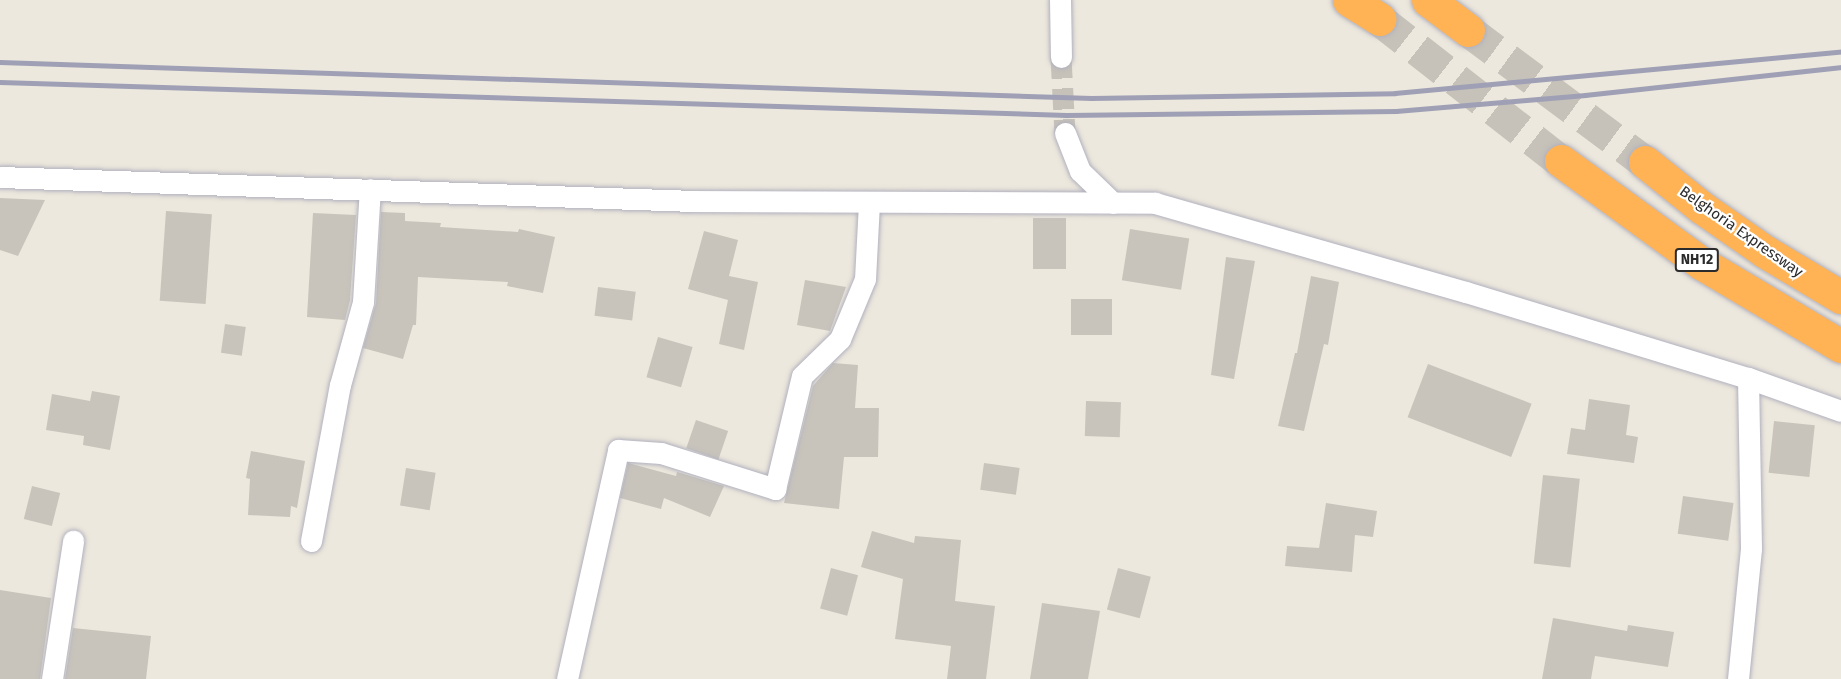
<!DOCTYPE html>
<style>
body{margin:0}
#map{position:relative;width:1841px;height:679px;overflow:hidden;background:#ede8dd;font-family:"Fira Sans",sans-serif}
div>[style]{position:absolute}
.building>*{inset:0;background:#c8c4bc;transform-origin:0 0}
.street-tunnel>*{height:21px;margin-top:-10.5px;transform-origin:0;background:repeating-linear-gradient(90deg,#c6c2b9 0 21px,transparent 0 31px)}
.highway-tunnel>*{height:33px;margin-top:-16.5px;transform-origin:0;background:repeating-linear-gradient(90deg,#c6c2b9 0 33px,transparent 0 49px)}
.roads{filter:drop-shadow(0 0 2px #b1b1be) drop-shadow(0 0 2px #b1b1be)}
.street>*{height:21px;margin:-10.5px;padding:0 10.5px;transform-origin:10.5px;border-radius:10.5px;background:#fff}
.highway>*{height:33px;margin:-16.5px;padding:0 16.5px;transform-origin:16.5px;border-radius:16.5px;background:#ffb355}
.rail>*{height:4.5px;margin:-2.25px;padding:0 2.25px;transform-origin:2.25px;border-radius:2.25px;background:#9fa0b5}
span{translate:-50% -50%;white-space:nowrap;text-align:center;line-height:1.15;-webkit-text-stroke:4.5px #fff;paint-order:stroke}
.shield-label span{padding:2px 4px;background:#fff;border:2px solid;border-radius:4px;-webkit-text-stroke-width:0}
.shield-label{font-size:14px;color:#2b2b2b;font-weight:700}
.street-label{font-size:15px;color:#2b2b2b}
</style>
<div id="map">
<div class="building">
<i style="clip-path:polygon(0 198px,45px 200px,18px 256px,0 250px)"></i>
<i style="left:166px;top:211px;width:46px;height:90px;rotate:4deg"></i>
<i style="clip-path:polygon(381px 212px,405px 213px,405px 221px,441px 223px,440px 227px,518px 232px,519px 229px,555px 237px,543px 293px,507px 286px,508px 282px,418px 277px,416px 325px,413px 325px,403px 359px,363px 348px,376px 303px)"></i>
<i style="clip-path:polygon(313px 213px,356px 215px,350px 300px,345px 320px,307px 317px)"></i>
<i style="left:1033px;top:218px;width:33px;height:51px"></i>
<i style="left:1130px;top:229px;width:60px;height:52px;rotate:9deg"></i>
<i style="clip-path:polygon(704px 231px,738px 240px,729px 276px,758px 282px,744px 350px,719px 344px,728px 300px,688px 289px)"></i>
<i style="clip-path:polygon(1226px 257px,1255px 261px,1234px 379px,1211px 375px)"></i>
<i style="clip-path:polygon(1311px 276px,1339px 282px,1328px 345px,1324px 344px,1304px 431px,1278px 426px,1295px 353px,1297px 353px)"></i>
<i style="clip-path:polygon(805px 280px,846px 287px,830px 331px,797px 325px)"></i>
<i style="left:598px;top:287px;width:38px;height:29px;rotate:7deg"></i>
<i style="left:1071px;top:299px;width:41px;height:36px"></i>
<i style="left:225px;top:324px;width:21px;height:29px;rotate:8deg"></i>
<i style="left:658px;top:337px;width:36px;height:42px;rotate:16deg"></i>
<i style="clip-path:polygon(833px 363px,858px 365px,855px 408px,879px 408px,878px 457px,844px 457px,839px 509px,784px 503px,813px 386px)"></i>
<i style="left:1428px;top:364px;width:111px;height:57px;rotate:21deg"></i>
<i style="clip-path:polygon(92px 391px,120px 396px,110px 450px,83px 445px,84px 436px,46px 430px,52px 394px,90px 401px)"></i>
<i style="clip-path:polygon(1589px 399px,1630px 405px,1626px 435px,1638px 437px,1634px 463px,1567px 454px,1571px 428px,1585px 430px)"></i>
<i style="left:1086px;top:401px;width:35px;height:35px;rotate:2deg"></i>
<i style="left:696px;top:420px;width:34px;height:30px;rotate:19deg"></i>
<i style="left:1774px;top:421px;width:41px;height:52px;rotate:6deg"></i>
<i style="clip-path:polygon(251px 451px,305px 461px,297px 508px,291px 506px,290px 517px,248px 515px,250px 479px,246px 478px)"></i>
<i style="clip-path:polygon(628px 463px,676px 476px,677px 472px,724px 486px,710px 517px,664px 498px,661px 509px,620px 498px)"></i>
<i style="left:984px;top:463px;width:36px;height:27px;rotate:8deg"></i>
<i style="left:406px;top:468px;width:30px;height:38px;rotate:9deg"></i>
<i style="left:1543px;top:475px;width:37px;height:89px;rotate:6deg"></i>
<i style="left:32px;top:486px;width:29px;height:34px;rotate:14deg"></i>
<i style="left:1683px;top:496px;width:51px;height:38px;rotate:8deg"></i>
<i style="clip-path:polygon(1326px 503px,1377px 511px,1373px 537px,1355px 535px,1352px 572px,1285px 566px,1287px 546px,1319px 548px)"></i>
<i style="clip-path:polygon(872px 531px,914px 543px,915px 536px,961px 540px,955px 601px,995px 606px,986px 679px,947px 679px,951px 646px,895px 639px,903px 579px,861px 567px)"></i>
<i style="left:831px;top:568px;width:28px;height:42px;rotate:15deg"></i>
<i style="left:1118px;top:568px;width:34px;height:43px;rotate:15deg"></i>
<i style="clip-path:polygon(0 590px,51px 598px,40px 679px,0 679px)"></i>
<i style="clip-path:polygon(1042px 603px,1100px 611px,1088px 679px,1030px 679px)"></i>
<i style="clip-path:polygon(1553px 618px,1627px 631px,1628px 625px,1674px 632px,1668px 667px,1595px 656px,1591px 679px,1542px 679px)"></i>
<i style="clip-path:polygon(73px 628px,151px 636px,146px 679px,65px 679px)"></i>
</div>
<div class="street-tunnel">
<i style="left:1061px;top:57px;width:76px;rotate:87deg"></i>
</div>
<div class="highway-tunnel">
<i style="left:1379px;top:19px;width:231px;rotate:38deg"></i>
<i style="left:1468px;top:30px;width:221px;rotate:36.7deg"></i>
</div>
<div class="roads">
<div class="street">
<i style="left:1060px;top:0;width:57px;rotate:89deg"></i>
<i style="left:1065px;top:133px;width:41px;rotate:68.5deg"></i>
<i style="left:1080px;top:171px;width:46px;rotate:44.1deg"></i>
<i style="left:0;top:177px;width:694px;rotate:1.98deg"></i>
<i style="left:694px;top:201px;width:461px;rotate:0.2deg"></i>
<i style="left:1155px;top:203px;width:323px;rotate:16deg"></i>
<i style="left:1466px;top:292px;width:295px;rotate:17deg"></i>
<i style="left:1748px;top:378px;width:99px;rotate:19.5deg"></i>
<i style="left:311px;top:541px;width:159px;rotate:-79.5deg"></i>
<i style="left:340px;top:385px;width:86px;rotate:-74.5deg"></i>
<i style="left:363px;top:302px;width:113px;rotate:-86.5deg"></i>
<i style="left:52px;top:679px;width:140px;rotate:-81.3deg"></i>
<i style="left:567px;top:679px;width:235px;rotate:-77.4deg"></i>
<i style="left:618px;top:450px;width:43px;rotate:4deg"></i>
<i style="left:661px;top:453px;width:120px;rotate:17.5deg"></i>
<i style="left:775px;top:489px;width:116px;rotate:-76.6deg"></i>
<i style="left:802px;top:376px;width:53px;rotate:-44.2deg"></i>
<i style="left:840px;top:339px;width:65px;rotate:-67.4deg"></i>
<i style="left:865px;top:279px;width:77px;rotate:-87deg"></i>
<i style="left:1738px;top:679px;width:131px;rotate:-84.3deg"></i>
<i style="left:1751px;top:549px;width:171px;rotate:-91deg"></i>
</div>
<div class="highway">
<i style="left:1349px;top:0;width:36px;rotate:32deg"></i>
<i style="left:1428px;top:0;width:50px;rotate:36.9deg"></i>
<i style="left:1561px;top:161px;width:173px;rotate:36.1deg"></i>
<i style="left:1701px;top:263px;width:163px;rotate:30.7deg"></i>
<i style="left:1645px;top:162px;width:72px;rotate:38.8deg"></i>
<i style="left:1701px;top:207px;width:77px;rotate:34.9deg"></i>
<i style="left:1764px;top:251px;width:90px;rotate:30.9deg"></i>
</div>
</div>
<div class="rail">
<i style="left:0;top:62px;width:1092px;rotate:1.89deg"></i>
<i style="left:1091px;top:98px;width:304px;rotate:-0.9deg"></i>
<i style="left:1395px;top:93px;width:448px;rotate:-5.3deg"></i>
<i style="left:0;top:82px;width:1067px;rotate:1.77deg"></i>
<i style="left:1066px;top:115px;width:330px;rotate:-0.7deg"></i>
<i style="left:1396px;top:111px;width:190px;rotate:-4.8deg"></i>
<i style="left:1585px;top:95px;width:258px;rotate:-6.2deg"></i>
</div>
<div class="shield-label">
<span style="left:1697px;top:260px">NH12</span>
</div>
<div class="street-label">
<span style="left:1741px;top:232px;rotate:35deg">Belghoria Expressway</span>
</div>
</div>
